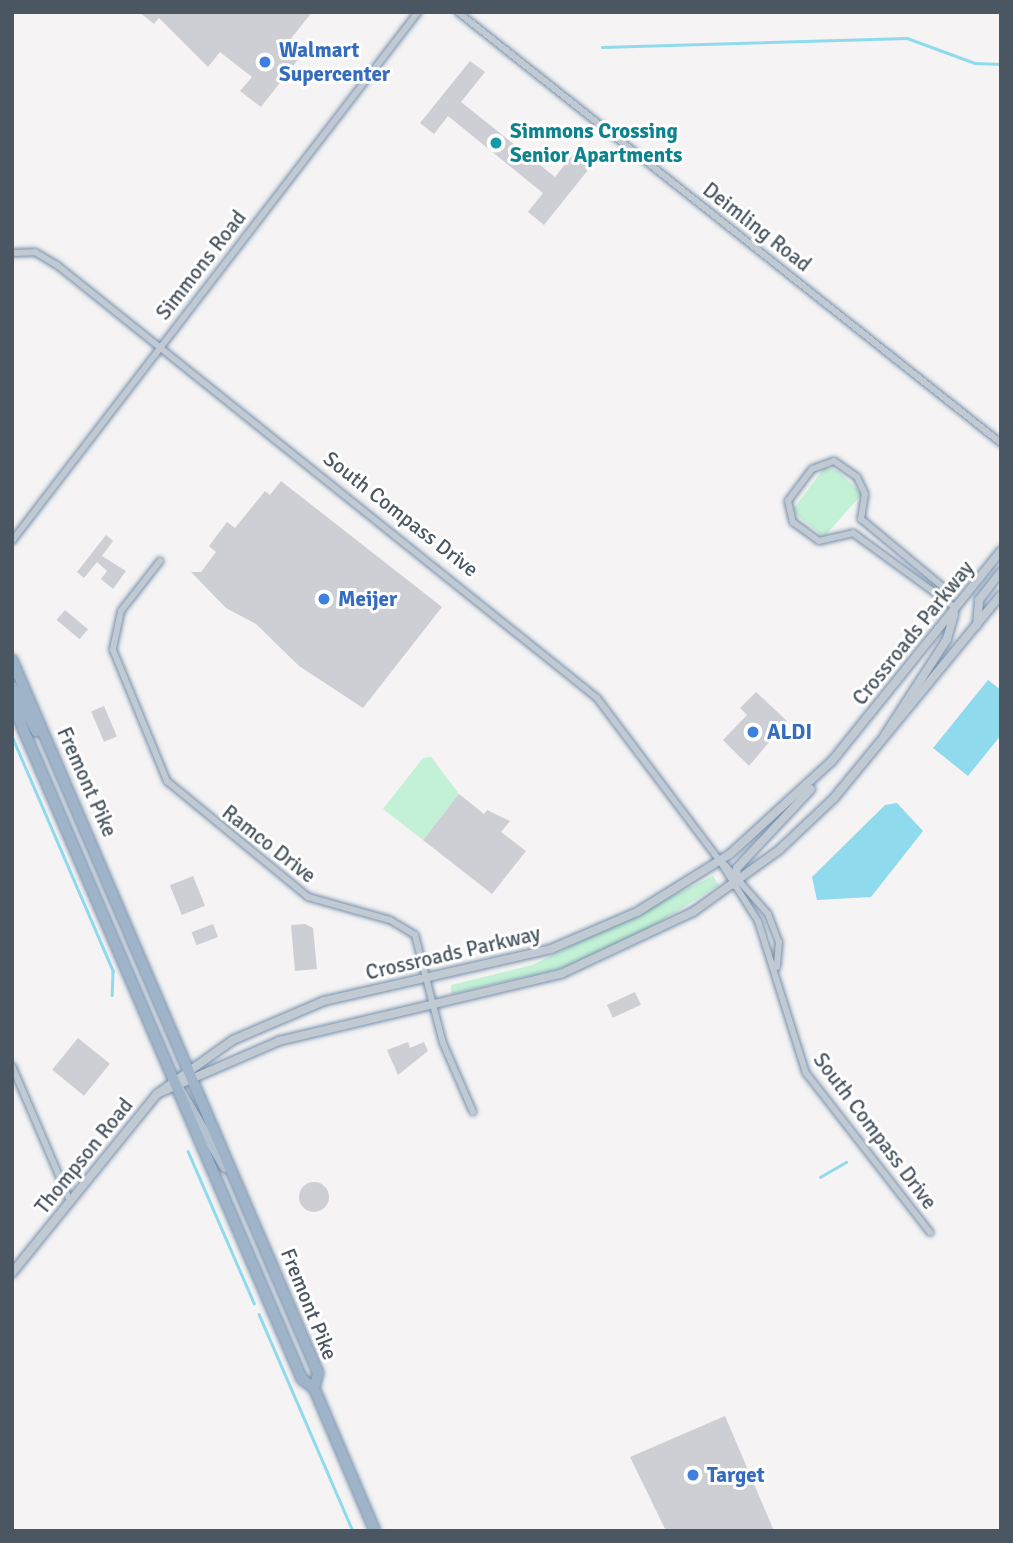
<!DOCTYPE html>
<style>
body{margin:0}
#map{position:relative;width:1013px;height:1543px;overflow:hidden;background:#f5f3f3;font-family:Signika,sans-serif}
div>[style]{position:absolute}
.green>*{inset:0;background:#c3f1d5}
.water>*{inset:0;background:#90daee}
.stream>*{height:2.5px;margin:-1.25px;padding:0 1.25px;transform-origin:1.25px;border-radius:1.25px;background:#90daee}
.building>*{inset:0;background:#cdcfd5;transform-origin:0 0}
.round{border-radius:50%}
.roads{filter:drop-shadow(0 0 2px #7690ad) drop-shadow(0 0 2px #7690ad)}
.minor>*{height:6px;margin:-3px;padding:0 3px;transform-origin:3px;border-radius:3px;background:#c1cad2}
.tertiary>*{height:8px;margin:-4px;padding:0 4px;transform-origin:4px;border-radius:4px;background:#c1cad2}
.primary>*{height:10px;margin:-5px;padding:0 5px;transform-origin:5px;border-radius:5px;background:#b3c2d1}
.trunk>*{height:10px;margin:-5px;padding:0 5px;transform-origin:5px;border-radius:5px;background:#9fb4c9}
.dots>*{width:19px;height:19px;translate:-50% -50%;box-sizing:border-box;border:4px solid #fff;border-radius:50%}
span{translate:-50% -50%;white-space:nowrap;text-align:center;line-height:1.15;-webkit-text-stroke:6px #fff;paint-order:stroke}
.shop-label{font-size:21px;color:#366cbe;font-weight:700}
.left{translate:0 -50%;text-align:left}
.culture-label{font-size:21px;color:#0d838f;font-weight:700}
.street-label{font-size:21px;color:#4a5661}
.frame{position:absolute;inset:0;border:14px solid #4a5661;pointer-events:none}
</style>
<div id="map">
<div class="green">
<i style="clip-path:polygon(825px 467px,838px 471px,862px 494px,824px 537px,792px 511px)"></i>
<i style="clip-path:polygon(431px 757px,459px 794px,423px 840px,383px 809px,423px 758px)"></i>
<i style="clip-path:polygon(713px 876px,719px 885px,632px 939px,559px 969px,451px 994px,451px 985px,532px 965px)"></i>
</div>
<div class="water">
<i style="clip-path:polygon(988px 680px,1001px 690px,1001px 735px,968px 776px,933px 748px)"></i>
<i style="clip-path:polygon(897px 803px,923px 831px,871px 897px,817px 900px,812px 877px,885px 805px)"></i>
</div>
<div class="stream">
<i style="left:602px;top:47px;width:305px;rotate:-1.7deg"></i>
<i style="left:907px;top:38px;width:72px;rotate:20.2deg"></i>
<i style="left:975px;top:63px;width:26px;rotate:2deg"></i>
<i style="left:12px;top:736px;width:256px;rotate:66.7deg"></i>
<i style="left:113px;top:971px;width:24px;rotate:92deg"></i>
<i style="left:188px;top:1151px;width:166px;rotate:66.5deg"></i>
<i style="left:820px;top:1177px;width:30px;rotate:-30deg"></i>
<i style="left:259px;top:1314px;width:236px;rotate:66.6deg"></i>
</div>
<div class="building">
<i style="clip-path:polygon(139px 12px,312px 12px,286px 45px,300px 57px,261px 107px,240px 91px,252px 77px,220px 52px,208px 67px,159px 18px,154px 24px)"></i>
<i style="clip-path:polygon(470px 61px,485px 72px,461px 102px,555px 177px,579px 147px,596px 160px,544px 225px,528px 212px,543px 193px,448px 116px,434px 134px,420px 123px)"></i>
<i style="clip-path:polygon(281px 481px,442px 607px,363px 708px,299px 666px,256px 624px,226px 608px,191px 572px,201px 572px,216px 552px,209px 546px,227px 522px,235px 528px,265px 491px,270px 495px)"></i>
<i style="clip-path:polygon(106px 535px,113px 541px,102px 556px,126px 571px,113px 589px,101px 579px,107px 571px,97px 562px,84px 578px,77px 572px)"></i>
<i style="left:65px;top:610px;width:30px;height:13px;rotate:40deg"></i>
<i style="clip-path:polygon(756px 692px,787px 721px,749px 766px,723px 740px,747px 715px,740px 708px)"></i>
<i style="left:104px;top:706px;width:33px;height:14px;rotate:67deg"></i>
<i style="clip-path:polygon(459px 794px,484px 814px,487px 810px,510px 821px,501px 832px,526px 851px,492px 894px,423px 840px)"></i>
<i style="left:193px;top:876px;width:32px;height:25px;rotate:68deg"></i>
<i style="left:213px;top:924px;width:14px;height:23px;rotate:69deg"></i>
<i style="clip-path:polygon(305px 924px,313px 928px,317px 969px,295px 971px,291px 925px)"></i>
<i style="left:635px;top:992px;width:14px;height:31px;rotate:65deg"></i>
<i style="left:78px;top:1038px;width:41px;height:41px;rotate:39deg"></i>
<i style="clip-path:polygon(408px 1042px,410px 1048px,424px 1042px,428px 1051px,398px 1075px,387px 1050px)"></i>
<i class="round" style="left:299px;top:1182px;width:30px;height:30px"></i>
<i style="clip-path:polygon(725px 1416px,774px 1531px,666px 1531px,630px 1457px)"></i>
</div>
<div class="roads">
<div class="minor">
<i style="left:458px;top:12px;width:693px;rotate:38.44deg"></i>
<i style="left:12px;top:253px;width:23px;rotate:-2deg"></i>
<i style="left:35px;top:252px;width:26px;rotate:31deg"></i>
<i style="left:57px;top:265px;width:692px;rotate:38.72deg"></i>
<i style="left:597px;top:698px;width:204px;rotate:53deg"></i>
<i style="left:720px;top:861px;width:71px;rotate:57.7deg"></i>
<i style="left:758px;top:921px;width:159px;rotate:72.5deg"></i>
<i style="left:806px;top:1073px;width:202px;rotate:52.1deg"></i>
<i style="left:12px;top:541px;width:667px;rotate:-52.49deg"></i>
<i style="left:160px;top:561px;width:63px;rotate:128deg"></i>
<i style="left:121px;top:611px;width:40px;rotate:102deg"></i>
<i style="left:113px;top:650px;width:142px;rotate:67.6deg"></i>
<i style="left:167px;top:781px;width:183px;rotate:39.4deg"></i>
<i style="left:308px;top:897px;width:85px;rotate:15.7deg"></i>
<i style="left:390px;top:920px;width:29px;rotate:31deg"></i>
<i style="left:415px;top:935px;width:112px;rotate:75.5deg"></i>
<i style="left:443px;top:1043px;width:75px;rotate:66.5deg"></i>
<i style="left:947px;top:601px;width:15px;rotate:-106deg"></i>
<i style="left:943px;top:587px;width:107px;rotate:-140.3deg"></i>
<i style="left:861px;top:519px;width:25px;rotate:-81deg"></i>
<i style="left:865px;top:494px;width:19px;rotate:-115deg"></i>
<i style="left:857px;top:477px;width:28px;rotate:-145deg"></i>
<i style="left:834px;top:461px;width:23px;rotate:160deg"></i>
<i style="left:812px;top:469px;width:40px;rotate:127deg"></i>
<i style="left:788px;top:501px;width:22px;rotate:77deg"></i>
<i style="left:793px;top:522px;width:32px;rotate:36deg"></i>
<i style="left:819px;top:541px;width:35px;rotate:-13deg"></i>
<i style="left:853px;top:533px;width:127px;rotate:36.1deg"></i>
<i style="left:725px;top:865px;width:65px;rotate:48.7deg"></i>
<i style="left:768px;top:914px;width:30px;rotate:69deg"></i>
<i style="left:779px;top:942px;width:25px;rotate:95deg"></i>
<i style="left:12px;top:1066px;width:147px;rotate:66.8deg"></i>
</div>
<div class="tertiary">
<i style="left:977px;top:625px;width:25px;rotate:-85deg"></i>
<i style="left:979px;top:600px;width:36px;rotate:-52deg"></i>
<i style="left:885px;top:735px;width:114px;rotate:-57.1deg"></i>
<i style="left:947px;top:639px;width:26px;rotate:-74deg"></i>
<i style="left:734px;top:885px;width:17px;rotate:-80deg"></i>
<i style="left:737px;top:868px;width:108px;rotate:-46.9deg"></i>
<i style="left:159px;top:1093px;width:131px;rotate:-23.4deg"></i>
<i style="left:279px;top:1041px;width:290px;rotate:-13.4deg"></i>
<i style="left:561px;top:974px;width:146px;rotate:-25.2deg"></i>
<i style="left:693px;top:912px;width:106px;rotate:-35.8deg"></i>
<i style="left:779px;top:850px;width:76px;rotate:-43.4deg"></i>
<i style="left:834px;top:798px;width:263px;rotate:-50.6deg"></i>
<i style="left:12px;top:1273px;width:230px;rotate:-51deg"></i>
<i style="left:157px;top:1094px;width:93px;rotate:-35.4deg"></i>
<i style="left:233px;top:1040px;width:99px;rotate:-23.2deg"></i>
<i style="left:324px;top:1001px;width:233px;rotate:-12.9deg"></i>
<i style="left:551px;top:949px;width:94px;rotate:-23.3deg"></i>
<i style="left:637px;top:912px;width:110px;rotate:-31.9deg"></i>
<i style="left:730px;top:854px;width:138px;rotate:-42.4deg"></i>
<i style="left:832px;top:761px;width:270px;rotate:-51.2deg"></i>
</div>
<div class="primary">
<i style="left:173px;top:1079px;width:102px;rotate:59.4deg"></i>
</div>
<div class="trunk">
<i style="left:12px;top:660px;width:776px;rotate:66.77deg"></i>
<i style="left:318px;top:1373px;width:16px;rotate:105deg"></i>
<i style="left:12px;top:686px;width:51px;rotate:61.9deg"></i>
<i style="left:12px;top:703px;width:736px;rotate:66.78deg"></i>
<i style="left:302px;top:1379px;width:15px;rotate:37deg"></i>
<i style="left:314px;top:1388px;width:155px;rotate:66.9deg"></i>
</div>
</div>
<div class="dots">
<i style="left:265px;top:62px;background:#3f7fe0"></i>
<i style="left:496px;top:143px;background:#0f9aa8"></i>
<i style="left:324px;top:599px;background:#3f7fe0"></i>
<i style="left:753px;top:732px;background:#3f7fe0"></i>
<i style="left:693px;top:1475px;background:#3f7fe0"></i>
</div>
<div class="shop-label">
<span class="left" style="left:279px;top:62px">Walmart<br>Supercenter</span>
<span class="left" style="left:338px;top:599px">Meijer</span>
<span class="left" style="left:767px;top:732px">ALDI</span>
<span class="left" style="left:707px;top:1475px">Target</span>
</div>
<div class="culture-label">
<span class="left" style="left:510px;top:143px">Simmons Crossing<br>Senior Apartments</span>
</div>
<div class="street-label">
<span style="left:757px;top:227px;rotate:38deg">Deimling Road</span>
<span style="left:201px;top:265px;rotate:-52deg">Simmons Road</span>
<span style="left:401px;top:514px;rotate:38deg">South Compass Drive</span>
<span style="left:913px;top:633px;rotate:-51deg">Crossroads Parkway</span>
<span style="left:87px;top:782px;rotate:66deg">Fremont Pike</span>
<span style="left:269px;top:844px;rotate:38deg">Ramco Drive</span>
<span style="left:453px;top:953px;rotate:-13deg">Crossroads Parkway</span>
<span style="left:875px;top:1131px;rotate:53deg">South Compass Drive</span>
<span style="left:84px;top:1156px;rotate:-51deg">Thompson Road</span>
<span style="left:309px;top:1304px;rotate:68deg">Fremont Pike</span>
</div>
<div class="frame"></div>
</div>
